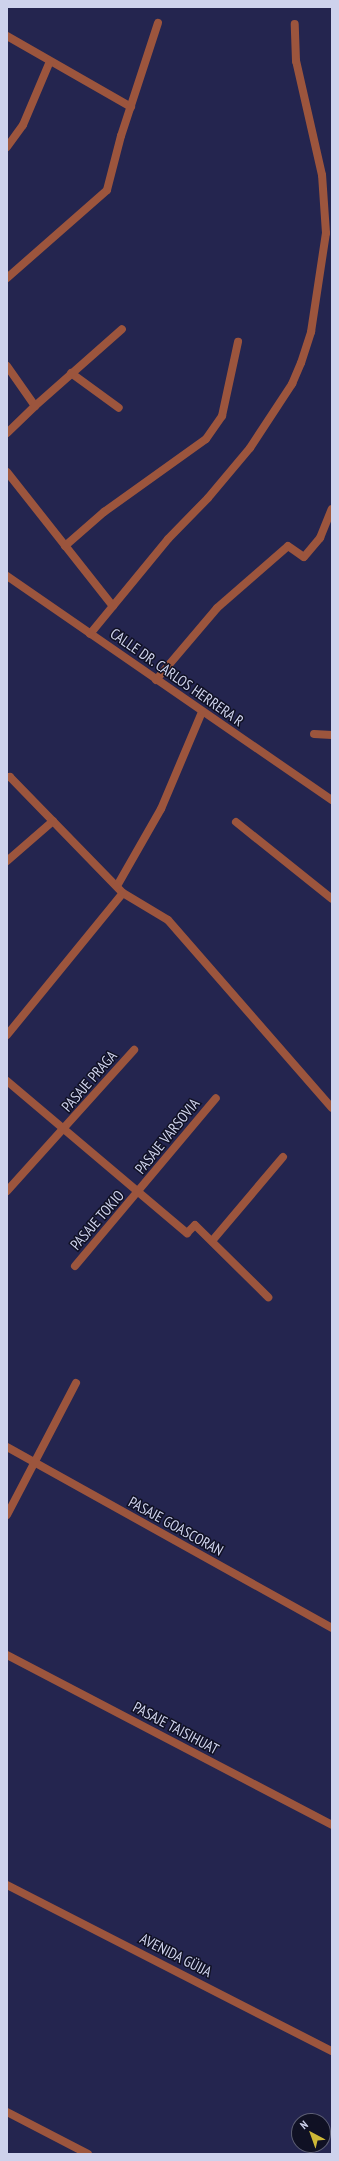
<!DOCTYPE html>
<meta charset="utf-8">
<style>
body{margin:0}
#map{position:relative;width:339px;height:2161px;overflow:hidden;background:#24254f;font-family:"PT Sans Narrow",sans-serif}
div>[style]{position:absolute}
.lane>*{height:8px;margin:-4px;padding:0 4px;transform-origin:4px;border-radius:4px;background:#9c553d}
.street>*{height:8px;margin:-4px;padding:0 4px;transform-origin:4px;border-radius:4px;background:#9c553d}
span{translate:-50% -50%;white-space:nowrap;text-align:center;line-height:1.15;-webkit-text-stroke:3px #101124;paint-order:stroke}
.street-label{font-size:15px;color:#ced2ec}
.frame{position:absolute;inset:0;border:8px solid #ced2ec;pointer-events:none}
.north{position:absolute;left:291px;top:2113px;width:40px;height:40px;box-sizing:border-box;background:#101124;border:1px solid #5c5e74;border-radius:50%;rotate:319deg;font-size:11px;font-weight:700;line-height:16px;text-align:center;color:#ced2ec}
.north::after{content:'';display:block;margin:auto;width:14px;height:18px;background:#ceb837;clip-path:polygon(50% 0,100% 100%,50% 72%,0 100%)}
</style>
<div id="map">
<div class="lane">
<i style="left:7px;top:36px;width:143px;rotate:29.8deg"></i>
<i style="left:7px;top:147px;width:27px;rotate:-54deg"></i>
<i style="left:23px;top:125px;width:69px;rotate:-67.1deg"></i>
<i style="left:7px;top:278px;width:133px;rotate:-41.3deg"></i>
<i style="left:107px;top:190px;width:56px;rotate:-75.5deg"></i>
<i style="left:121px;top:136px;width:119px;rotate:-71.9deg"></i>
<i style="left:7px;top:366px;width:49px;rotate:55deg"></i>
<i style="left:35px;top:406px;width:39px;rotate:136deg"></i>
<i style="left:71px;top:373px;width:59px;rotate:36.1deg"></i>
<i style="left:35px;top:406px;width:116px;rotate:-41.5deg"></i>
<i style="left:7px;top:472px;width:171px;rotate:51.7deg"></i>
<i style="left:65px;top:546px;width:52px;rotate:-41.1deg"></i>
<i style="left:104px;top:512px;width:125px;rotate:-35.6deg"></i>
<i style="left:206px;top:439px;width:28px;rotate:-55deg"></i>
<i style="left:222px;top:416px;width:76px;rotate:-77.8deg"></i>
<i style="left:156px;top:680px;width:94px;rotate:-49.7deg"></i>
<i style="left:217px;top:608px;width:94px;rotate:-41.1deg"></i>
<i style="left:288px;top:546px;width:19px;rotate:35deg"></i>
<i style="left:304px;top:557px;width:25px;rotate:-50deg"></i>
<i style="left:320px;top:538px;width:31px;rotate:-68deg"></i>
<i style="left:314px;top:734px;width:18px;rotate:3deg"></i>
<i style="left:7px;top:777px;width:3px"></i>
<i style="left:10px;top:777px;width:162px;rotate:45.8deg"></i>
<i style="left:123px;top:893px;width:52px;rotate:31deg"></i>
<i style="left:168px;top:920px;width:249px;rotate:48.9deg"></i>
<i style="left:236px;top:822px;width:123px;rotate:38.7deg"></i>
<i style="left:7px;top:861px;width:61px;rotate:-41deg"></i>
<i style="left:117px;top:886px;width:89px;rotate:-60.3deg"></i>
<i style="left:161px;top:809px;width:105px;rotate:-67.1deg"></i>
<i style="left:7px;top:1035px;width:183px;rotate:-50.8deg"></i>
</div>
<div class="street">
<i style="left:7px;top:576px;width:395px;rotate:34.6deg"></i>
<i style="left:90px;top:634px;width:123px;rotate:-50.6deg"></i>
<i style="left:168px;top:539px;width:57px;rotate:-45.7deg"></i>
<i style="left:208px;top:498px;width:65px;rotate:-50deg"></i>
<i style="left:250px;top:448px;width:77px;rotate:-56.7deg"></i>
<i style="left:292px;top:384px;width:23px;rotate:-67deg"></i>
<i style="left:301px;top:363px;width:33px;rotate:-72deg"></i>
<i style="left:311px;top:332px;width:100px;rotate:-81.4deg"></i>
<i style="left:326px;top:233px;width:58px;rotate:-93.9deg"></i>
<i style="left:322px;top:175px;width:117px;rotate:-102.8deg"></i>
<i style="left:296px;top:61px;width:37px;rotate:-92deg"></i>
<i style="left:7px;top:1081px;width:236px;rotate:40.2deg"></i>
<i style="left:187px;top:1233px;width:11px;rotate:-45deg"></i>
<i style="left:195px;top:1225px;width:103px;rotate:44.6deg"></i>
<i style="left:7px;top:1191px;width:190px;rotate:-48deg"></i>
<i style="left:212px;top:1241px;width:110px;rotate:-49.8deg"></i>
<i style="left:75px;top:1266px;width:219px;rotate:-50deg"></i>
<i style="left:7px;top:1447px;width:372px;rotate:29.1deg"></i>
<i style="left:7px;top:1515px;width:149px;rotate:-62.4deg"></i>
<i style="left:7px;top:1655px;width:367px;rotate:27.6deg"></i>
<i style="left:7px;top:1885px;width:365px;rotate:27.1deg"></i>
<i style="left:7px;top:2112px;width:91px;rotate:27.4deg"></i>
</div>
<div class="street-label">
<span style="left:177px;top:677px;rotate:35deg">CALLE DR. CARLOS HERRERA R</span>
<span style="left:89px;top:1081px;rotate:-49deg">PASAJE PRAGA</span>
<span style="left:167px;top:1136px;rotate:-51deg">PASAJE VARSOVIA</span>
<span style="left:97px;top:1220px;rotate:-49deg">PASAJE TOKIO</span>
<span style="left:176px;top:1526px;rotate:29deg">PASAJE GOASCORAN</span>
<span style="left:176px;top:1728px;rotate:28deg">PASAJE TAISIHUAT</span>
<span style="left:176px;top:1955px;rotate:27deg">AVENIDA GÜIJA</span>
</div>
<div class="frame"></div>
<div class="north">N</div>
</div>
